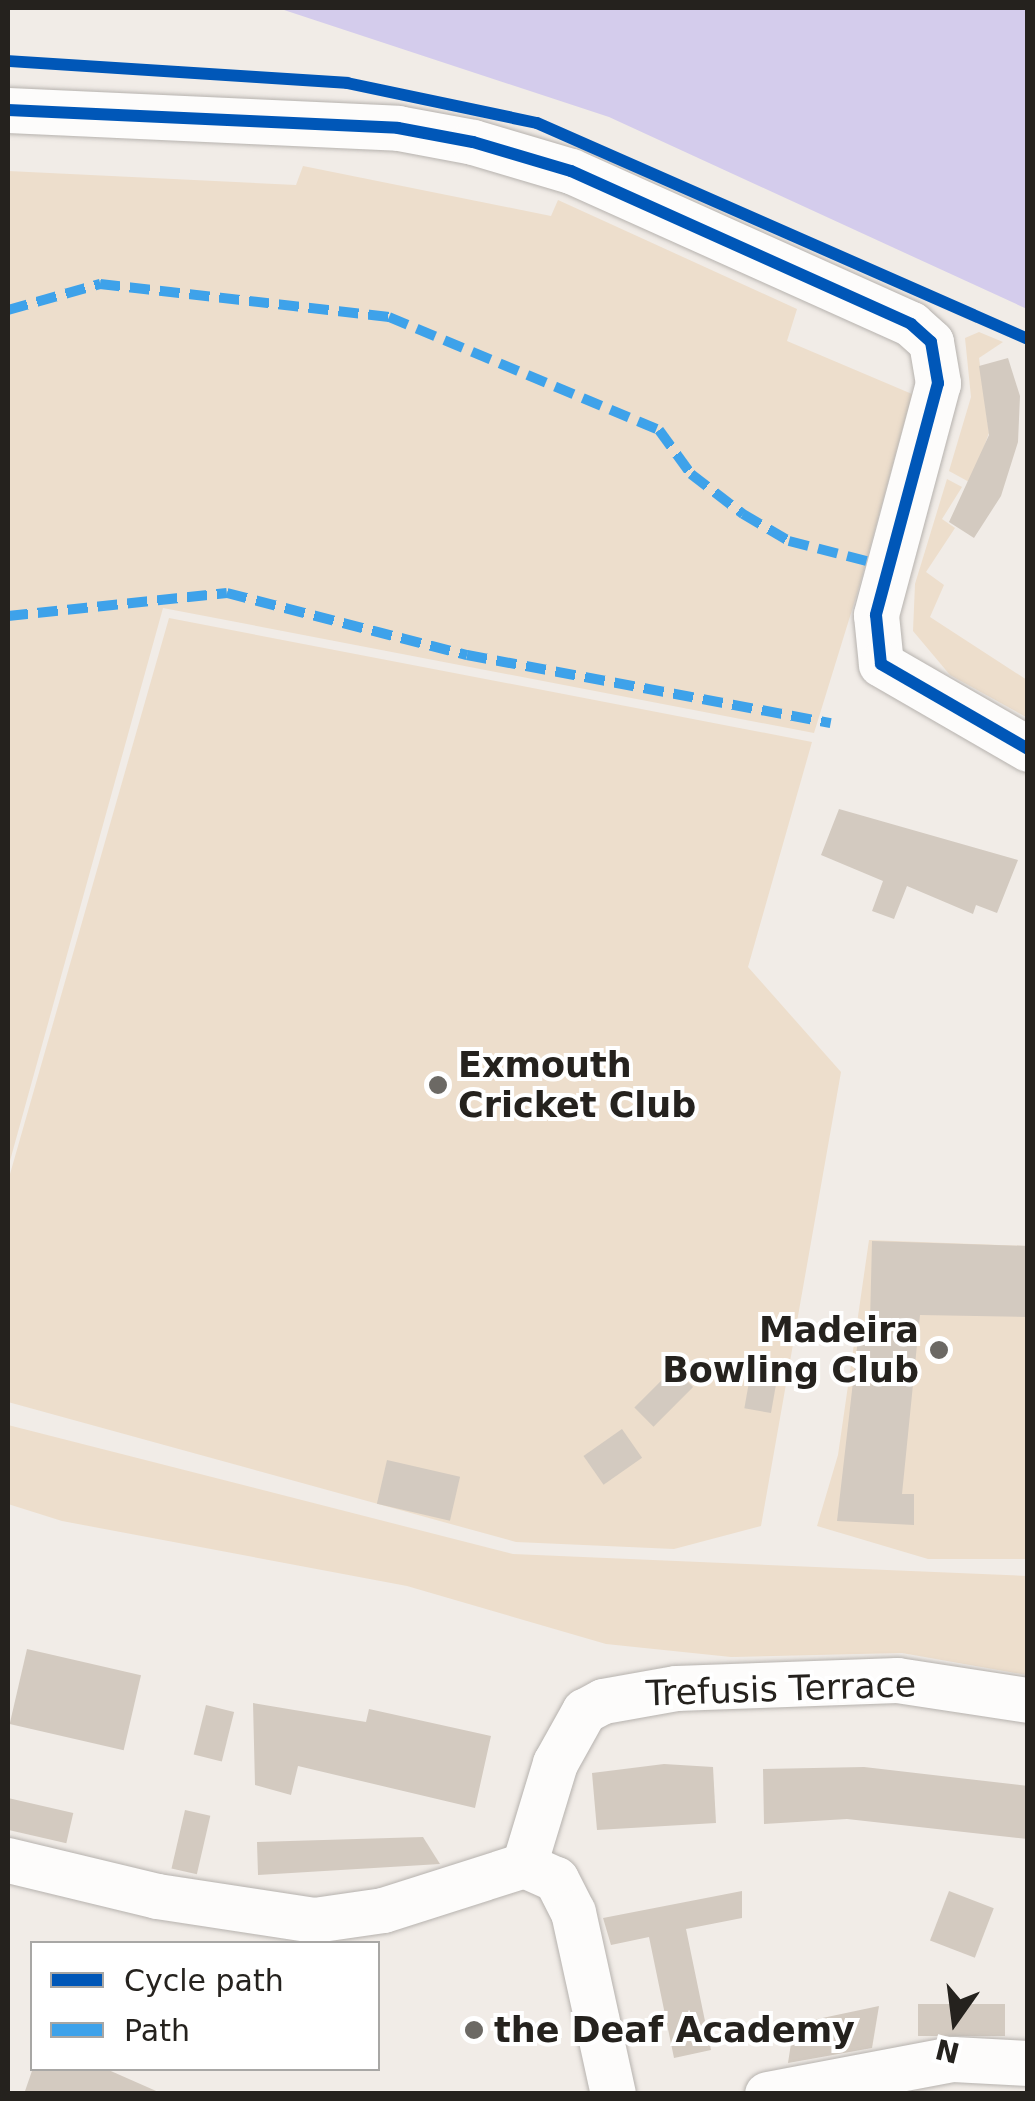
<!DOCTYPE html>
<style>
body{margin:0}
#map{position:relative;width:1035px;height:2101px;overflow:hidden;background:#f1ece7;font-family:"DejaVu Sans",sans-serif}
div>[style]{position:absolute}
.green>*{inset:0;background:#eddecc}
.water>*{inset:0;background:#d4ccec}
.building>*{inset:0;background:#d3cac0;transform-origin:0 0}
.roads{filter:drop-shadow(0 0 2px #b6b2ae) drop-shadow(0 0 2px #b6b2ae)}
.minor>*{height:45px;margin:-22.5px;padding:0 22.5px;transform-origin:22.5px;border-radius:22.5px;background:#fdfcfb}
.quiet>*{height:10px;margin-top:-5px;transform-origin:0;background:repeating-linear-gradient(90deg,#3ea2ea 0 20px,transparent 0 30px)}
.cycleway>*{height:12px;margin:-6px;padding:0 6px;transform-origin:6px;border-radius:6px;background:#0057b8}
.dots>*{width:28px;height:28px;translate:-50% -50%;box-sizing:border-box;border:5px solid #fff;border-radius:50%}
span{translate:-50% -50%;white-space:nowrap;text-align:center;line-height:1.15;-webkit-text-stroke:8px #fff;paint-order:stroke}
.poi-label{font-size:35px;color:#25221e;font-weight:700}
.left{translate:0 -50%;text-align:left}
.right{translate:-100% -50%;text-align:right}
.street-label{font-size:35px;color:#25221e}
.frame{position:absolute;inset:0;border:10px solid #25221e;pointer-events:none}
.legend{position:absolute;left:30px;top:1941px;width:350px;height:130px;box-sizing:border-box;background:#fff;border:2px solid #a8a7a5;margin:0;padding:12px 18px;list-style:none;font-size:30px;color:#25221e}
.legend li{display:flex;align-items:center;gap:20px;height:50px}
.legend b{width:50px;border:2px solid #a8a7a5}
.north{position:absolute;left:905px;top:1971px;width:100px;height:100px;-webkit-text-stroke:8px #fff;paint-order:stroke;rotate:194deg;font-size:28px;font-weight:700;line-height:40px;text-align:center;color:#25221e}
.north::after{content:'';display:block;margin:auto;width:35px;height:45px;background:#25221e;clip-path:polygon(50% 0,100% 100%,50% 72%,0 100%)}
</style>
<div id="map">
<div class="green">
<i style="clip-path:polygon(303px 166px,551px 216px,558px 200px,797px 309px,787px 341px,912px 394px,860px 584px,814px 733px,163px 608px,8px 1168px,8px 171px,296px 185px)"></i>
<i style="clip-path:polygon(979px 332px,1003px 342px,979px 358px,989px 433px,971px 483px,949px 471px,971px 397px,965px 338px)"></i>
<i style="clip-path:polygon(947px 479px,962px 487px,942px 519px,955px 528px,926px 572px,944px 585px,930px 617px,1027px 680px,1026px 717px,950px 675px,913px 631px,915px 584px)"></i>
<i style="clip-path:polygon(169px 618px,812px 742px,748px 967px,841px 1072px,761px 1526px,674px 1549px,516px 1542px,8px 1402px,8px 1181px)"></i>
<i style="clip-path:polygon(869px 1240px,1027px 1246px,1027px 1559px,928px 1559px,817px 1526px,838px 1455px)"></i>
<i style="clip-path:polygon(8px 1425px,513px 1554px,1027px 1576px,1027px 1675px,902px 1653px,731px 1657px,606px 1644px,407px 1586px,62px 1521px,8px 1504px)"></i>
</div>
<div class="water">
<i style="clip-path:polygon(278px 8px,1027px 8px,1027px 309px,609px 117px)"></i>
</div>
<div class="building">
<i style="clip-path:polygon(1008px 358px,1020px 396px,1018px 442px,1001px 496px,974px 538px,949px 522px,989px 435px,979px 366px)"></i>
<i style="clip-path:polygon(839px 809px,1018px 860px,997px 913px,976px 905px,973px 914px,907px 886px,894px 919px,872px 911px,883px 881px,821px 855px)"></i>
<i style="clip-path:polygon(872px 1241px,1028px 1246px,1028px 1317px,920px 1315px,902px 1494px,914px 1494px,914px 1525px,837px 1521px,860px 1321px,870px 1323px)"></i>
<i style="left:752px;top:1365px;width:27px;height:44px;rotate:10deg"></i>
<i style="left:674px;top:1368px;width:27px;height:56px;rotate:45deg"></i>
<i style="left:622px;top:1429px;width:35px;height:47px;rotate:55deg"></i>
<i style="left:387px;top:1460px;width:75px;height:45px;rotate:13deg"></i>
<i style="left:27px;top:1649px;width:117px;height:77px;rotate:13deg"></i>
<i style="clip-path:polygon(253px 1703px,366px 1722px,369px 1709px,491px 1736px,475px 1808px,298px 1766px,291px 1795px,255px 1785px)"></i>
<i style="left:206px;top:1705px;width:29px;height:51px;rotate:14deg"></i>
<i style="clip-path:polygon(664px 1764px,713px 1767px,716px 1823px,597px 1830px,592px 1773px)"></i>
<i style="clip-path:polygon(864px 1767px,1028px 1786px,1028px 1839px,847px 1819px,764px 1824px,763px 1769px)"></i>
<i style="left:8px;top:1798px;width:67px;height:31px;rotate:13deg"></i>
<i style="left:185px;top:1810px;width:26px;height:60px;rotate:13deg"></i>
<i style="clip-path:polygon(423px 1837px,440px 1864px,258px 1875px,257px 1842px)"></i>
<i style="clip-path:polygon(742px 1891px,742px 1918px,686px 1929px,711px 2050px,674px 2058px,649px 1937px,611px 1945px,603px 1918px)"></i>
<i style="left:949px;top:1891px;width:48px;height:53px;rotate:21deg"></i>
<i style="left:1005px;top:2004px;width:32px;height:87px;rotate:90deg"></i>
<i style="clip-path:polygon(879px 2006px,872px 2048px,788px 2063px,794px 2024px)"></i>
<i style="clip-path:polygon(33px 2068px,104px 2068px,163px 2094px,24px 2094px)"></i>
</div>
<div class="roads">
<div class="minor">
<i style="left:8px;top:110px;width:390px;rotate:2.6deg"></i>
<i style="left:398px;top:128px;width:76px;rotate:10.6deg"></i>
<i style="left:473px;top:142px;width:102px;rotate:16.5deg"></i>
<i style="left:571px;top:171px;width:373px;rotate:24.2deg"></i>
<i style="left:911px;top:324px;width:27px;rotate:42deg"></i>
<i style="left:931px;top:342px;width:42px;rotate:80.3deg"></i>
<i style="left:938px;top:383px;width:240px;rotate:105deg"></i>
<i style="left:876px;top:615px;width:49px;rotate:84.2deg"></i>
<i style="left:881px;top:664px;width:170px;rotate:30deg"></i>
<i style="left:8px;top:1860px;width:153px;rotate:13.6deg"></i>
<i style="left:157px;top:1896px;width:159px;rotate:8.7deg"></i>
<i style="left:314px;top:1920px;width:70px;rotate:-8.2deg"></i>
<i style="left:383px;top:1910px;width:148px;rotate:-17.7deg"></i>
<i style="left:524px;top:1865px;width:35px;rotate:24deg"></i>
<i style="left:556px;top:1879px;width:37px;rotate:63deg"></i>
<i style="left:573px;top:1912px;width:186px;rotate:77.6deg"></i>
<i style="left:524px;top:1865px;width:107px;rotate:-73.1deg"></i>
<i style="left:555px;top:1763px;width:60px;rotate:-60.9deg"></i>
<i style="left:584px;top:1711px;width:21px;rotate:-28deg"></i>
<i style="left:603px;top:1701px;width:74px;rotate:-10.1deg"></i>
<i style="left:676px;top:1688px;width:221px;rotate:-2.1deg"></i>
<i style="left:897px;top:1680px;width:133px;rotate:8.7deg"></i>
<i style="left:767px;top:2094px;width:189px;rotate:-10.7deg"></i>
<i style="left:953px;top:2059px;width:75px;rotate:3.1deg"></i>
</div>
</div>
<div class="quiet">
<i style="left:8px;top:310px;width:96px;rotate:-15.8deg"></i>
<i style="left:100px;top:284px;width:291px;rotate:6.5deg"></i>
<i style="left:389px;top:317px;width:293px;rotate:22.7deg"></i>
<i style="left:659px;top:430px;width:54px;rotate:54deg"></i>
<i style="left:691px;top:474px;width:66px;rotate:37.6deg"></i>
<i style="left:743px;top:514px;width:53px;rotate:30.4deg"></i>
<i style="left:789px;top:541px;width:84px;rotate:14.5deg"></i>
<i style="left:8px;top:616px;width:220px;rotate:-6deg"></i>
<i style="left:227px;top:593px;width:248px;rotate:14.5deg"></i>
<i style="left:467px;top:655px;width:370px;rotate:10.6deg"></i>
</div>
<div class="cycleway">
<i style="left:8px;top:61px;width:340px;rotate:3.7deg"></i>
<i style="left:347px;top:83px;width:194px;rotate:11.9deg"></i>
<i style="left:537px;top:123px;width:536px;rotate:23.75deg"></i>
<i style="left:8px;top:110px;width:390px;rotate:2.6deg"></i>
<i style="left:398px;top:128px;width:76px;rotate:10.6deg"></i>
<i style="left:473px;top:142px;width:102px;rotate:16.5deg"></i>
<i style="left:571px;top:171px;width:373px;rotate:24.2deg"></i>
<i style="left:911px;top:324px;width:27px;rotate:42deg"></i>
<i style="left:931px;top:342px;width:42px;rotate:80.3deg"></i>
<i style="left:938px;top:383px;width:240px;rotate:105deg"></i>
<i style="left:876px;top:615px;width:49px;rotate:84.2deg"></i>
<i style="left:881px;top:664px;width:170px;rotate:30deg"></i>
</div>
<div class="dots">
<i style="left:438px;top:1085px;background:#6c6964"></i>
<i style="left:939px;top:1350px;background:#6c6964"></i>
<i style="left:474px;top:2030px;background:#6c6964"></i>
</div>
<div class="poi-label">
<span class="left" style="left:458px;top:1085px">Exmouth<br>Cricket Club</span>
<span class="right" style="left:919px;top:1350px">Madeira<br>Bowling Club</span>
<span class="left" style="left:494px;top:2030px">the Deaf Academy</span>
</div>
<div class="street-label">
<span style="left:781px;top:1689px;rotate:-2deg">Trefusis Terrace</span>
</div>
<div class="frame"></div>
<ul class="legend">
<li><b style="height:12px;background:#0057b8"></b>Cycle path</li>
<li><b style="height:12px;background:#3ea2ea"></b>Path</li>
</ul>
<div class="north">N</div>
</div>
